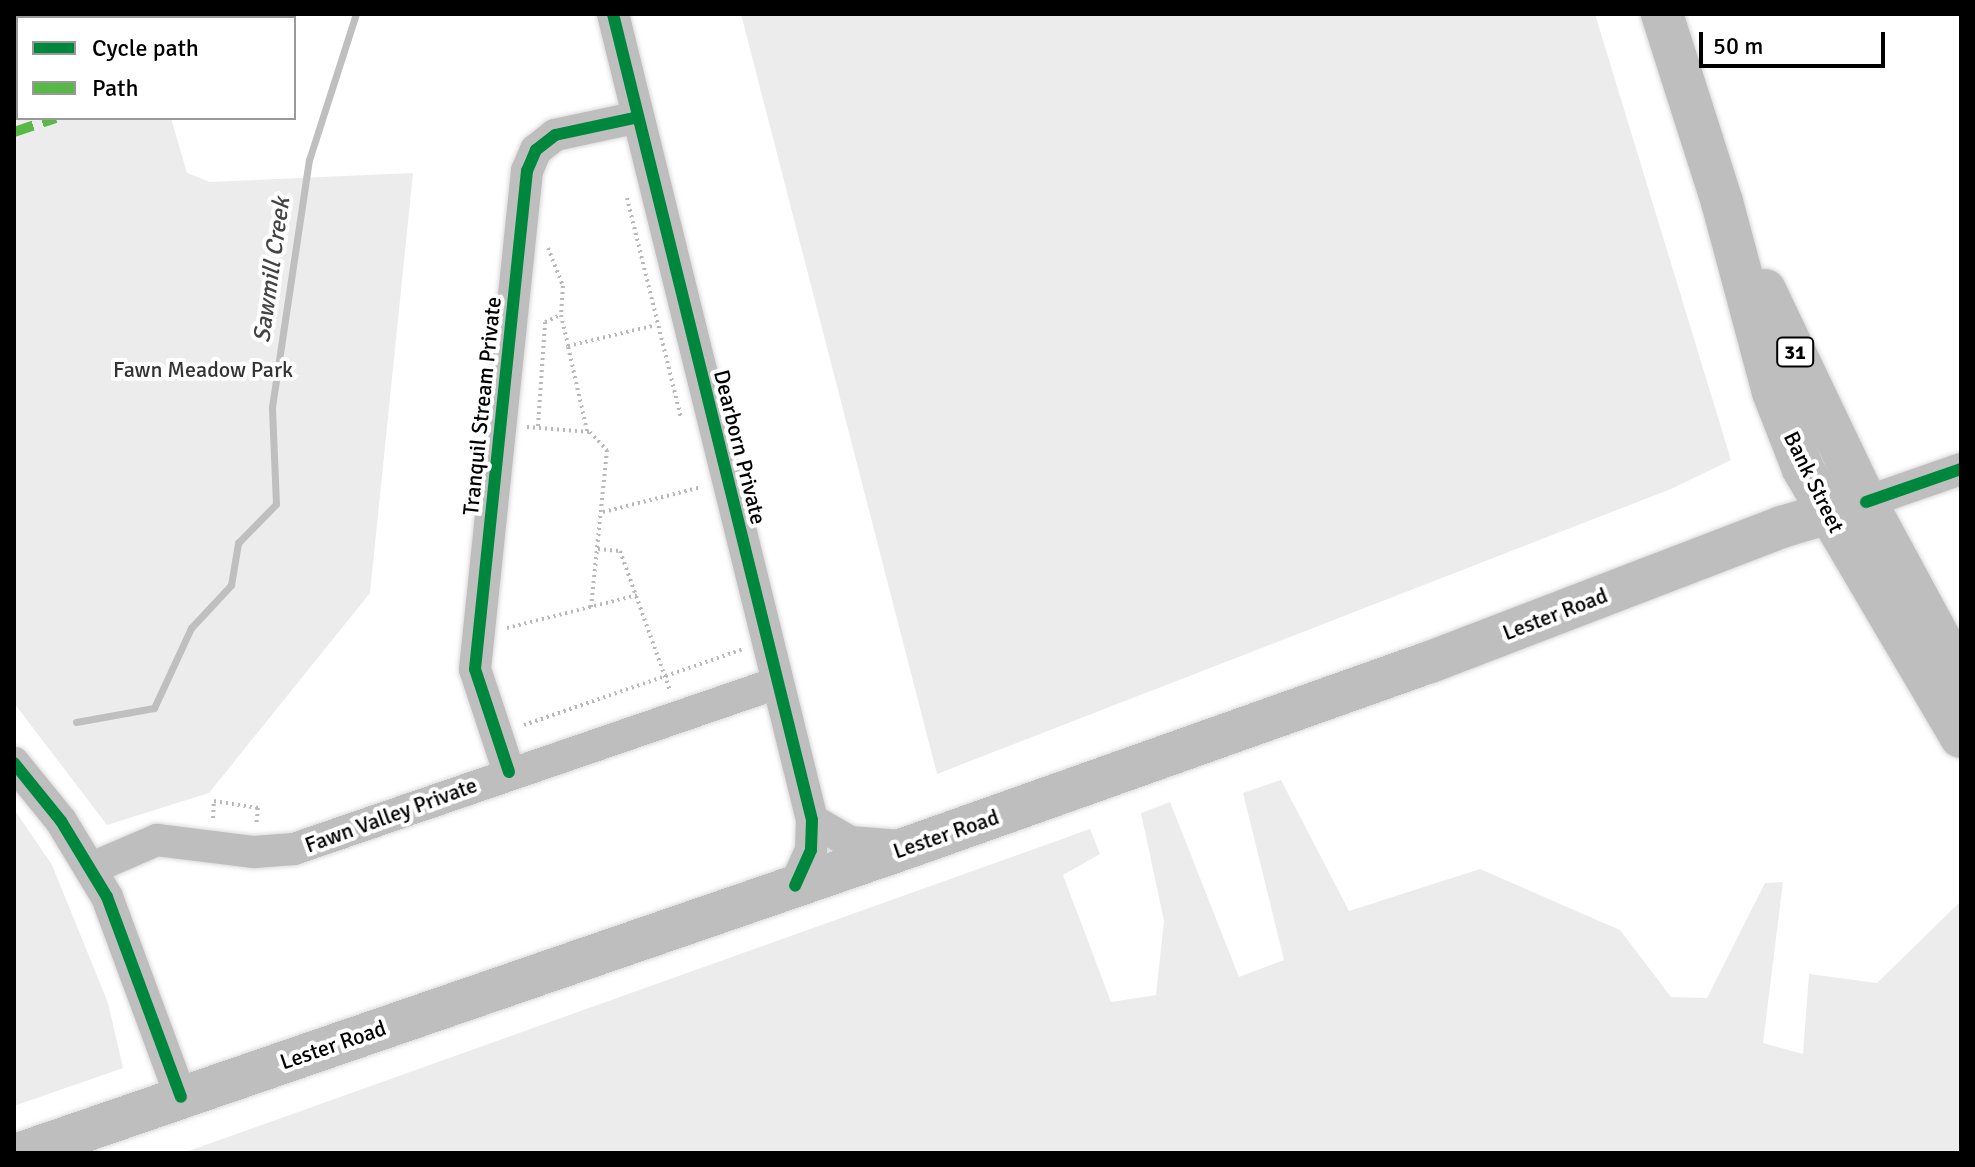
<!DOCTYPE html>
<style>
body{margin:0}
#map{position:relative;width:1975px;height:1167px;overflow:hidden;background:#fff;font-family:Signika,sans-serif}
div>[style]{position:absolute}
.green>*{inset:0;background:#ececec}
.stream>*{height:7px;margin:-3.5px;padding:0 3.5px;transform-origin:3.5px;border-radius:3.5px;background:#bfbfbf}
.path>*{height:4px;margin-top:-2px;transform-origin:0;background:repeating-linear-gradient(90deg,#b9b9b9 0 2px,transparent 0 6px)}
.roads{filter:drop-shadow(0 0 2px #dbdbdb) drop-shadow(0 0 2px #dbdbdb)}
.minor>*{height:32px;margin:-16px;padding:0 16px;transform-origin:16px;border-radius:16px;background:#bebebe}
.major>*{height:42px;margin:-21px;padding:0 21px;transform-origin:21px;border-radius:21px;background:#bebebe}
.quiet>*{height:10px;margin-top:-5px;transform-origin:0;background:repeating-linear-gradient(90deg,#58b947 0 20px,transparent 0 30px)}
.cycleway>*{height:12px;margin:-6px;padding:0 6px;transform-origin:6px;border-radius:6px;background:#00873e}
span{translate:-50% -50%;white-space:nowrap;text-align:center;line-height:1.15;-webkit-text-stroke:8px #fff;paint-order:stroke}
.shield-label span{padding:2px 6px;background:#fff;border:2px solid;border-radius:6px;-webkit-text-stroke-width:0}
.shield-label{font-size:20px;color:#000;font-weight:700}
.park-label{font-size:22px;color:#333}
.street-label{font-size:22px;color:#000}
.water-label{font-size:24px;color:#444;font-style:italic}
.frame{position:absolute;inset:0;border:16px solid #000;pointer-events:none}
.legend{position:absolute;left:16px;top:16px;width:280px;height:104px;box-sizing:border-box;background:#fff;border:2px solid #999;margin:0;padding:10px 14px;list-style:none;font-size:24px;color:#000}
.legend li{display:flex;align-items:center;gap:16px;height:40px}
.legend b{width:40px;border:2px solid #999}
.scale{position:absolute;left:1699px;top:32px;width:186px;height:36px;box-sizing:border-box;border:4px solid #000;border-top:0;padding-left:10px;font-size:24px;line-height:28px;white-space:nowrap;color:#000;-webkit-text-stroke:6px #fff;paint-order:stroke}
</style>
<div id="map">
<div class="green">
<i style="clip-path:polygon(14px 14px,211px 14px,18px 18px,18px 118px,171px 118px,187px 173px,210px 182px,413px 173px,370px 593px,209px 793px,107px 825px,14px 703px)"></i>
<i style="clip-path:polygon(741px 14px,1595px 14px,1731px 460px,1671px 489px,937px 774px)"></i>
<i style="clip-path:polygon(1281px 780px,1349px 911px,1480px 869px,1620px 930px,1671px 997px,1707px 998px,1765px 883px,1783px 882px,1763px 1043px,1803px 1054px,1809px 974px,1877px 983px,1961px 901px,1961px 1153px,183px 1153px,1090px 829px,1100px 854px,1063px 875px,1111px 1002px,1156px 995px,1164px 921px,1141px 813px,1170px 802px,1239px 977px,1284px 960px,1243px 793px)"></i>
<i style="clip-path:polygon(14px 809px,52px 865px,108px 1003px,123px 1068px,14px 1106px)"></i>
</div>
<div class="stream">
<i style="left:76px;top:722px;width:79px;rotate:-10.2deg"></i>
<i style="left:154px;top:708px;width:88px;rotate:-65.2deg"></i>
<i style="left:191px;top:628px;width:59px;rotate:-47.1deg"></i>
<i style="left:231px;top:585px;width:43px;rotate:-80.5deg"></i>
<i style="left:238px;top:543px;width:54px;rotate:-45.7deg"></i>
<i style="left:276px;top:504px;width:97px;rotate:-92.4deg"></i>
<i style="left:272px;top:407px;width:250px;rotate:-81.5deg"></i>
<i style="left:309px;top:160px;width:153px;rotate:-72.2deg"></i>
</div>
<div class="path">
<i style="left:627px;top:198px;width:227px;rotate:76.2deg"></i>
<i style="left:548px;top:248px;width:41px;rotate:68.5deg"></i>
<i style="left:563px;top:286px;width:29px;rotate:94deg"></i>
<i style="left:561px;top:315px;width:32px;rotate:77deg"></i>
<i style="left:538px;top:426px;width:104px;rotate:-86.1deg"></i>
<i style="left:545px;top:322px;width:17px;rotate:-24deg"></i>
<i style="left:527px;top:427px;width:63px;rotate:4.5deg"></i>
<i style="left:590px;top:432px;width:25px;rotate:47deg"></i>
<i style="left:607px;top:450px;width:158px;rotate:95.8deg"></i>
<i style="left:587px;top:431px;width:87px;rotate:-102.6deg"></i>
<i style="left:568px;top:346px;width:90px;rotate:-13.4deg"></i>
<i style="left:603px;top:512px;width:102px;rotate:-14.2deg"></i>
<i style="left:598px;top:549px;width:22px;rotate:5deg"></i>
<i style="left:620px;top:551px;width:149px;rotate:70.3deg"></i>
<i style="left:507px;top:628px;width:134px;rotate:-14.2deg"></i>
<i style="left:524px;top:725px;width:232px;rotate:-19.1deg"></i>
<i style="left:213px;top:818px;width:17px;rotate:-87deg"></i>
<i style="left:214px;top:801px;width:45px;rotate:9deg"></i>
<i style="left:258px;top:808px;width:18px;rotate:96deg"></i>
</div>
<div class="roads">
<div class="minor">
<i style="left:613px;top:14px;width:830px;rotate:76.13deg"></i>
<i style="left:812px;top:820px;width:30px;rotate:92deg"></i>
<i style="left:811px;top:850px;width:39px;rotate:114deg"></i>
<i style="left:1866px;top:502px;width:101px;rotate:-19.2deg"></i>
<i style="left:14px;top:763px;width:75px;rotate:51deg"></i>
<i style="left:61px;top:821px;width:89px;rotate:58.8deg"></i>
<i style="left:107px;top:897px;width:213px;rotate:69.7deg"></i>
<i style="left:509px;top:772px;width:108px;rotate:-108.3deg"></i>
<i style="left:475px;top:669px;width:501px;rotate:-84.04deg"></i>
<i style="left:527px;top:171px;width:23px;rotate:-67deg"></i>
<i style="left:536px;top:150px;width:24px;rotate:-38deg"></i>
<i style="left:555px;top:135px;width:85px;rotate:-12.2deg"></i>
<i style="left:812px;top:820px;width:44px;rotate:30.1deg"></i>
<i style="left:850px;top:842px;width:51px;rotate:4.5deg"></i>
<i style="left:92px;top:868px;width:71px;rotate:-23.3deg"></i>
<i style="left:157px;top:840px;width:98px;rotate:7.1deg"></i>
<i style="left:254px;top:852px;width:40px;rotate:-4.3deg"></i>
<i style="left:294px;top:849px;width:511px;rotate:-18.97deg"></i>
</div>
<div class="major">
<i style="left:1662px;top:14px;width:197px;rotate:72.3deg"></i>
<i style="left:1722px;top:202px;width:197px;rotate:75deg"></i>
<i style="left:1773px;top:392px;width:83px;rotate:68.7deg"></i>
<i style="left:1803px;top:469px;width:311px;rotate:59.5deg"></i>
<i style="left:1765px;top:290px;width:235px;rotate:64.5deg"></i>
<i style="left:1866px;top:502px;width:200px;rotate:61.6deg"></i>
<i style="left:21px;top:1153px;width:942px;rotate:-19.01deg"></i>
<i style="left:912px;top:846px;width:550px;rotate:-19.56deg"></i>
<i style="left:1430px;top:662px;width:377px;rotate:-21deg"></i>
<i style="left:1782px;top:527px;width:88px;rotate:-16.6deg"></i>
</div>
</div>
<div class="quiet">
<i style="left:180px;top:18px;width:5px;rotate:-53deg"></i>
<i style="left:14px;top:132px;width:44px;rotate:-18.4deg"></i>
</div>
<div class="cycleway">
<i style="left:613px;top:14px;width:830px;rotate:76.13deg"></i>
<i style="left:812px;top:820px;width:30px;rotate:92deg"></i>
<i style="left:811px;top:850px;width:39px;rotate:114deg"></i>
<i style="left:1866px;top:502px;width:101px;rotate:-19.2deg"></i>
<i style="left:14px;top:763px;width:75px;rotate:51deg"></i>
<i style="left:61px;top:821px;width:89px;rotate:58.8deg"></i>
<i style="left:107px;top:897px;width:213px;rotate:69.7deg"></i>
<i style="left:509px;top:772px;width:108px;rotate:-108.3deg"></i>
<i style="left:475px;top:669px;width:501px;rotate:-84.04deg"></i>
<i style="left:527px;top:171px;width:23px;rotate:-67deg"></i>
<i style="left:536px;top:150px;width:24px;rotate:-38deg"></i>
<i style="left:555px;top:135px;width:85px;rotate:-12.2deg"></i>
</div>
<div class="shield-label">
<span style="left:1795px;top:352px">31</span>
</div>
<div class="park-label">
<span style="left:203px;top:370px">Fawn Meadow Park</span>
</div>
<div class="street-label">
<span style="left:482px;top:406px;rotate:-84deg">Tranquil Stream Private</span>
<span style="left:740px;top:447px;rotate:76deg">Dearborn Private</span>
<span style="left:1814px;top:482px;rotate:64deg">Bank Street</span>
<span style="left:1555px;top:614px;rotate:-21deg">Lester Road</span>
<span style="left:391px;top:815px;rotate:-20deg">Fawn Valley Private</span>
<span style="left:946px;top:834px;rotate:-19deg">Lester Road</span>
<span style="left:333px;top:1045px;rotate:-19deg">Lester Road</span>
</div>
<div class="water-label">
<span style="left:272px;top:270px;rotate:-82deg">Sawmill Creek</span>
</div>
<div class="frame"></div>
<ul class="legend">
<li><b style="height:10px;background:#00873e"></b>Cycle path</li>
<li><b style="height:10px;background:#58b947"></b>Path</li>
</ul>
<div class="scale">50 m</div>
</div>
